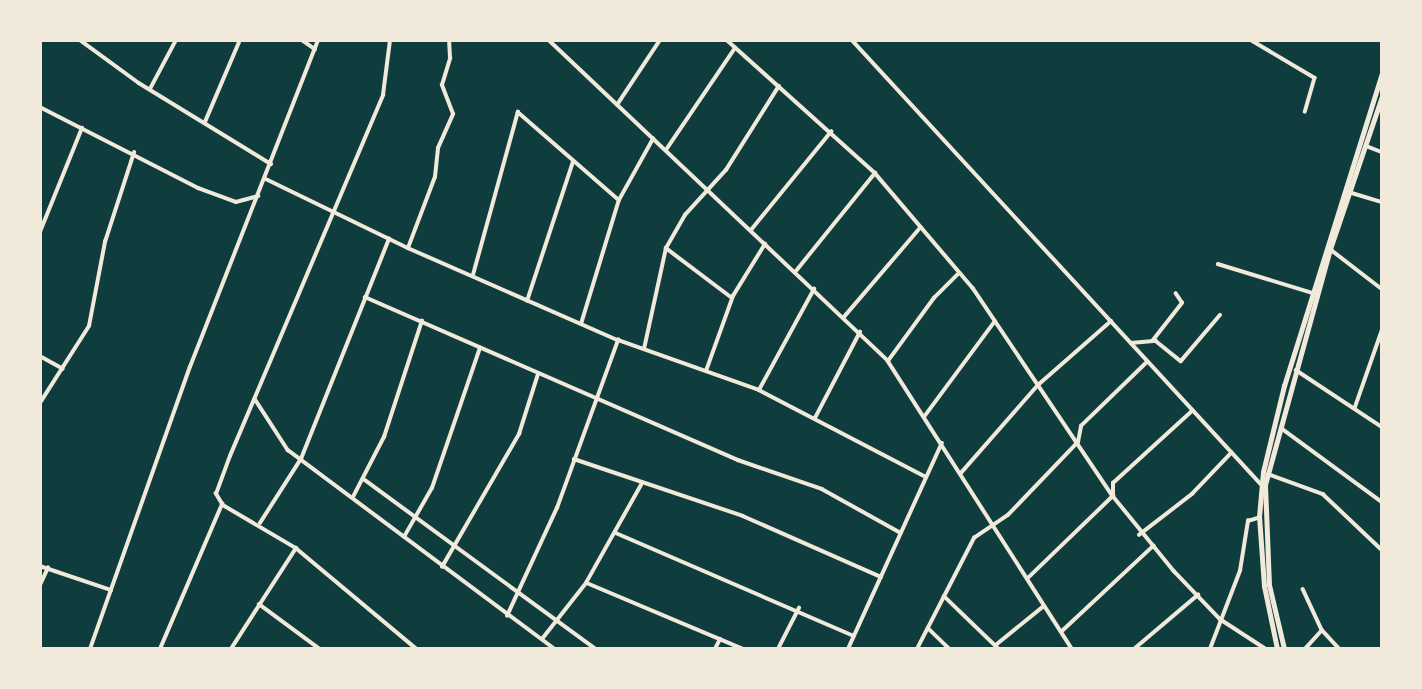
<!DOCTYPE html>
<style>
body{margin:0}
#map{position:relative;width:1422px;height:689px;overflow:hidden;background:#0f3d3e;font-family:Poppins,sans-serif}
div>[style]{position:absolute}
.minor>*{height:3.5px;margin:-1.75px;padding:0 1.75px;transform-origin:1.75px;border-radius:1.75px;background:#f1e9da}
.secondary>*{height:4.5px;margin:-2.25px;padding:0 2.25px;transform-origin:2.25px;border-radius:2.25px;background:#f1e9da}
span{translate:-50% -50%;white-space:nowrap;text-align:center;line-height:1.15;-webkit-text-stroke:5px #f1e9da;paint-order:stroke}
.frame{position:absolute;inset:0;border:42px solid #f1e9da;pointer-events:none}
</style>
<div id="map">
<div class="minor">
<i style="left:80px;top:40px;width:73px;rotate:36.1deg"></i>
<i style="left:139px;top:83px;width:155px;rotate:31.5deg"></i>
<i style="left:302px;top:40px;width:16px;rotate:35deg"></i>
<i style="left:549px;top:40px;width:467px;rotate:43.4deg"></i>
<i style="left:888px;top:361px;width:342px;rotate:57.4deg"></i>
<i style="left:727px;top:40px;width:199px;rotate:41.9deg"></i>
<i style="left:875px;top:173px;width:151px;rotate:49.6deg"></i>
<i style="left:973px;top:288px;width:251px;rotate:56.1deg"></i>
<i style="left:1113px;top:496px;width:97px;rotate:50.9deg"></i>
<i style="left:1174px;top:571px;width:66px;rotate:46.2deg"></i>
<i style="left:1220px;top:619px;width:55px;rotate:33.1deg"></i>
<i style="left:852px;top:40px;width:604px;rotate:47.35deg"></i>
<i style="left:1251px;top:40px;width:74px;rotate:30.7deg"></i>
<i style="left:1315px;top:78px;width:35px;rotate:106deg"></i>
<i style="left:150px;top:89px;width:55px;rotate:-62deg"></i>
<i style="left:617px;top:105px;width:78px;rotate:-56.5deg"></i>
<i style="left:40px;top:107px;width:178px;rotate:27.1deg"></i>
<i style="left:198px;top:188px;width:40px;rotate:20.2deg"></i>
<i style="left:236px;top:202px;width:23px;rotate:-15deg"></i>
<i style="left:205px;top:122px;width:89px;rotate:-66.9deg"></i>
<i style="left:1366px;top:146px;width:17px;rotate:21deg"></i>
<i style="left:666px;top:150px;width:123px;rotate:-55.9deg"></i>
<i style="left:266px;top:179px;width:158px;rotate:25.9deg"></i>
<i style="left:408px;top:248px;width:229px;rotate:23.7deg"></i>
<i style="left:618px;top:340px;width:150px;rotate:19.5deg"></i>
<i style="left:759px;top:390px;width:188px;rotate:27.5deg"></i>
<i style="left:1352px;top:193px;width:31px;rotate:17deg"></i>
<i style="left:751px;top:230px;width:127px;rotate:-50.8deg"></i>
<i style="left:40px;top:232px;width:112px;rotate:-68deg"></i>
<i style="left:408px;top:248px;width:76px;rotate:-69.2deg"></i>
<i style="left:435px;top:177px;width:29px;rotate:-84deg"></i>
<i style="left:438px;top:148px;width:37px;rotate:-66deg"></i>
<i style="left:453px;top:114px;width:31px;rotate:-111deg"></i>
<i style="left:442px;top:85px;width:28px;rotate:-73deg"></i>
<i style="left:450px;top:58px;width:18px;rotate:-93deg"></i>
<i style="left:666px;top:248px;width:81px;rotate:37deg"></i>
<i style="left:1330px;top:249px;width:66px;rotate:37.6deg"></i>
<i style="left:1218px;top:264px;width:99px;rotate:17deg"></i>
<i style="left:796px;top:271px;width:126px;rotate:-51.1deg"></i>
<i style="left:473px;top:275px;width:169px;rotate:-74.6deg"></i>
<i style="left:518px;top:112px;width:134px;rotate:41.1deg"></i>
<i style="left:365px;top:297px;width:407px;rotate:23.6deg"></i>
<i style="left:738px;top:460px;width:89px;rotate:19deg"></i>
<i style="left:822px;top:489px;width:90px;rotate:29.1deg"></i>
<i style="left:527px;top:301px;width:146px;rotate:-71.7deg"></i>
<i style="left:844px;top:317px;width:118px;rotate:-49.5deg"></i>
<i style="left:581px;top:324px;width:130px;rotate:-73deg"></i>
<i style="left:619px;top:200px;width:70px;rotate:-60.9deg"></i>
<i style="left:1153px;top:340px;width:47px;rotate:-51.9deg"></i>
<i style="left:1182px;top:303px;width:11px;rotate:-124deg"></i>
<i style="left:1131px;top:343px;width:25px;rotate:-5deg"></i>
<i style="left:1156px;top:341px;width:32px;rotate:39deg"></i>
<i style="left:1181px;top:361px;width:60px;rotate:-49.7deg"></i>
<i style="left:644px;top:349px;width:103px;rotate:-77.7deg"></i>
<i style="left:666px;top:248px;width:38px;rotate:-60deg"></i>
<i style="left:685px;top:215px;width:61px;rotate:-47.7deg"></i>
<i style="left:726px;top:170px;width:99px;rotate:-57.8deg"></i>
<i style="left:40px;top:356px;width:26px;rotate:29deg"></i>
<i style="left:888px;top:361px;width:78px;rotate:-53.9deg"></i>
<i style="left:934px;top:298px;width:35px;rotate:-45deg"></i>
<i style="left:1296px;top:370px;width:103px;rotate:33.5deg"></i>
<i style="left:706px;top:371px;width:80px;rotate:-70.2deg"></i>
<i style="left:733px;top:296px;width:61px;rotate:-58.4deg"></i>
<i style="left:759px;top:390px;width:115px;rotate:-61.4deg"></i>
<i style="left:255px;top:399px;width:61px;rotate:57.1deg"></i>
<i style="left:288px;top:450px;width:333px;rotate:36.7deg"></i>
<i style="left:40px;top:403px;width:91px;rotate:-57.5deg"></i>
<i style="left:89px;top:326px;width:86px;rotate:-79.2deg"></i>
<i style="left:105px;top:242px;width:94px;rotate:-72deg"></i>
<i style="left:1355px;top:407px;width:82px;rotate:-70.7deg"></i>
<i style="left:924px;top:417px;width:119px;rotate:-53.5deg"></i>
<i style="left:815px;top:418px;width:97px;rotate:-62.4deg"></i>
<i style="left:1281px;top:428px;width:125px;rotate:36.2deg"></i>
<i style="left:574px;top:459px;width:178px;rotate:18.6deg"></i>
<i style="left:743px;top:516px;width:151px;rotate:23.8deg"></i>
<i style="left:961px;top:473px;width:117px;rotate:-48.8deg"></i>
<i style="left:1038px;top:385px;width:97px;rotate:-41.2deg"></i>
<i style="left:1268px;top:474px;width:59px;rotate:20deg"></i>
<i style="left:1323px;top:494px;width:81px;rotate:43.5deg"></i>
<i style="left:365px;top:480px;width:286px;rotate:36.2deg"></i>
<i style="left:353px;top:497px;width:68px;rotate:-62.7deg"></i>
<i style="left:384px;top:437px;width:122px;rotate:-71.9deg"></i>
<i style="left:223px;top:505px;width:85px;rotate:30.5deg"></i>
<i style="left:296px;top:548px;width:158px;rotate:39.9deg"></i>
<i style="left:260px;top:523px;width:76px;rotate:-57.4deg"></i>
<i style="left:301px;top:459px;width:237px;rotate:-68.2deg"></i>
<i style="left:616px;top:533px;width:259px;rotate:23.4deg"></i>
<i style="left:1139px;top:535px;width:67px;rotate:-37.7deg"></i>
<i style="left:1192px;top:494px;width:57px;rotate:-46.4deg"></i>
<i style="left:404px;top:537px;width:56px;rotate:-60.3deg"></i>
<i style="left:432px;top:488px;width:148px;rotate:-71.1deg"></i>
<i style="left:40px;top:566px;width:75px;rotate:18.7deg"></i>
<i style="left:442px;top:567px;width:154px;rotate:-59.9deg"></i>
<i style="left:519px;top:434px;width:63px;rotate:-72.4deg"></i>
<i style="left:1029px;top:577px;width:117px;rotate:-44deg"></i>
<i style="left:1113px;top:496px;width:13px;rotate:-90deg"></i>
<i style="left:1113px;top:483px;width:107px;rotate:-42.3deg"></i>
<i style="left:587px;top:583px;width:169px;rotate:22.9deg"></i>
<i style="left:40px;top:585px;width:19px;rotate:-65deg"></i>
<i style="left:1303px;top:589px;width:45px;rotate:65.1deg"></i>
<i style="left:944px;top:596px;width:76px;rotate:43.9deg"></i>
<i style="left:259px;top:604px;width:76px;rotate:36.4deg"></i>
<i style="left:507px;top:616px;width:119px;rotate:-65.2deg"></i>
<i style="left:557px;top:508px;width:179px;rotate:-70deg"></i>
<i style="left:928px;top:628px;width:30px;rotate:44deg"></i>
<i style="left:1062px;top:631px;width:125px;rotate:-43deg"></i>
<i style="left:542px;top:639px;width:71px;rotate:-51.8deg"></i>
<i style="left:586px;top:583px;width:112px;rotate:-60.7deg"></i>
<i style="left:997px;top:644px;width:60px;rotate:-39deg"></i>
<i style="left:90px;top:649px;width:299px;rotate:-70.5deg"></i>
<i style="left:190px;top:367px;width:351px;rotate:-68.6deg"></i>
<i style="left:160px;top:649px;width:158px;rotate:-66.8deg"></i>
<i style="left:222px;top:504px;width:12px;rotate:-121deg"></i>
<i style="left:216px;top:494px;width:40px;rotate:-69.8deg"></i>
<i style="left:230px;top:456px;width:392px;rotate:-67deg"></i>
<i style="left:383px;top:95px;width:55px;rotate:-82.7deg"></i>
<i style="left:231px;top:649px;width:120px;rotate:-57.2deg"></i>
<i style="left:715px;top:649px;width:11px;rotate:-63deg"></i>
<i style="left:778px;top:649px;width:46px;rotate:-62.9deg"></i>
<i style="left:848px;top:649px;width:226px;rotate:-65.5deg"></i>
<i style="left:917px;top:649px;width:125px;rotate:-62.8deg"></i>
<i style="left:974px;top:538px;width:41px;rotate:-34.1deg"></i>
<i style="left:1008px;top:515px;width:101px;rotate:-46.2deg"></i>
<i style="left:1078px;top:442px;width:16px;rotate:-79deg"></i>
<i style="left:1081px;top:426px;width:92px;rotate:-44.1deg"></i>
<i style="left:1134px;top:649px;width:84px;rotate:-40.2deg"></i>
<i style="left:1210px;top:649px;width:84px;rotate:-69deg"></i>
<i style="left:1240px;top:571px;width:51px;rotate:-80.9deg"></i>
<i style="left:1248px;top:521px;width:10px;rotate:-17deg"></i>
<i style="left:1305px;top:649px;width:25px;rotate:-48deg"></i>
<i style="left:1322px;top:630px;width:26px;rotate:47deg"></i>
</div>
<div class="secondary">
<i style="left:1277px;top:649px;width:64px;rotate:-101.7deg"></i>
<i style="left:1264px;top:586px;width:69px;rotate:-94.1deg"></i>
<i style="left:1259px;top:517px;width:45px;rotate:-84.9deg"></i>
<i style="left:1263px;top:472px;width:89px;rotate:-76.3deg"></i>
<i style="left:1284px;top:386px;width:328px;rotate:-72.6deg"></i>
<i style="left:1284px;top:649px;width:66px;rotate:-103.2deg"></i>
<i style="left:1269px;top:585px;width:100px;rotate:-92.3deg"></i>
<i style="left:1265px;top:485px;width:245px;rotate:-74.6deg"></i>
<i style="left:1330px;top:249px;width:162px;rotate:-71.2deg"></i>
</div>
<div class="frame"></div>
</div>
